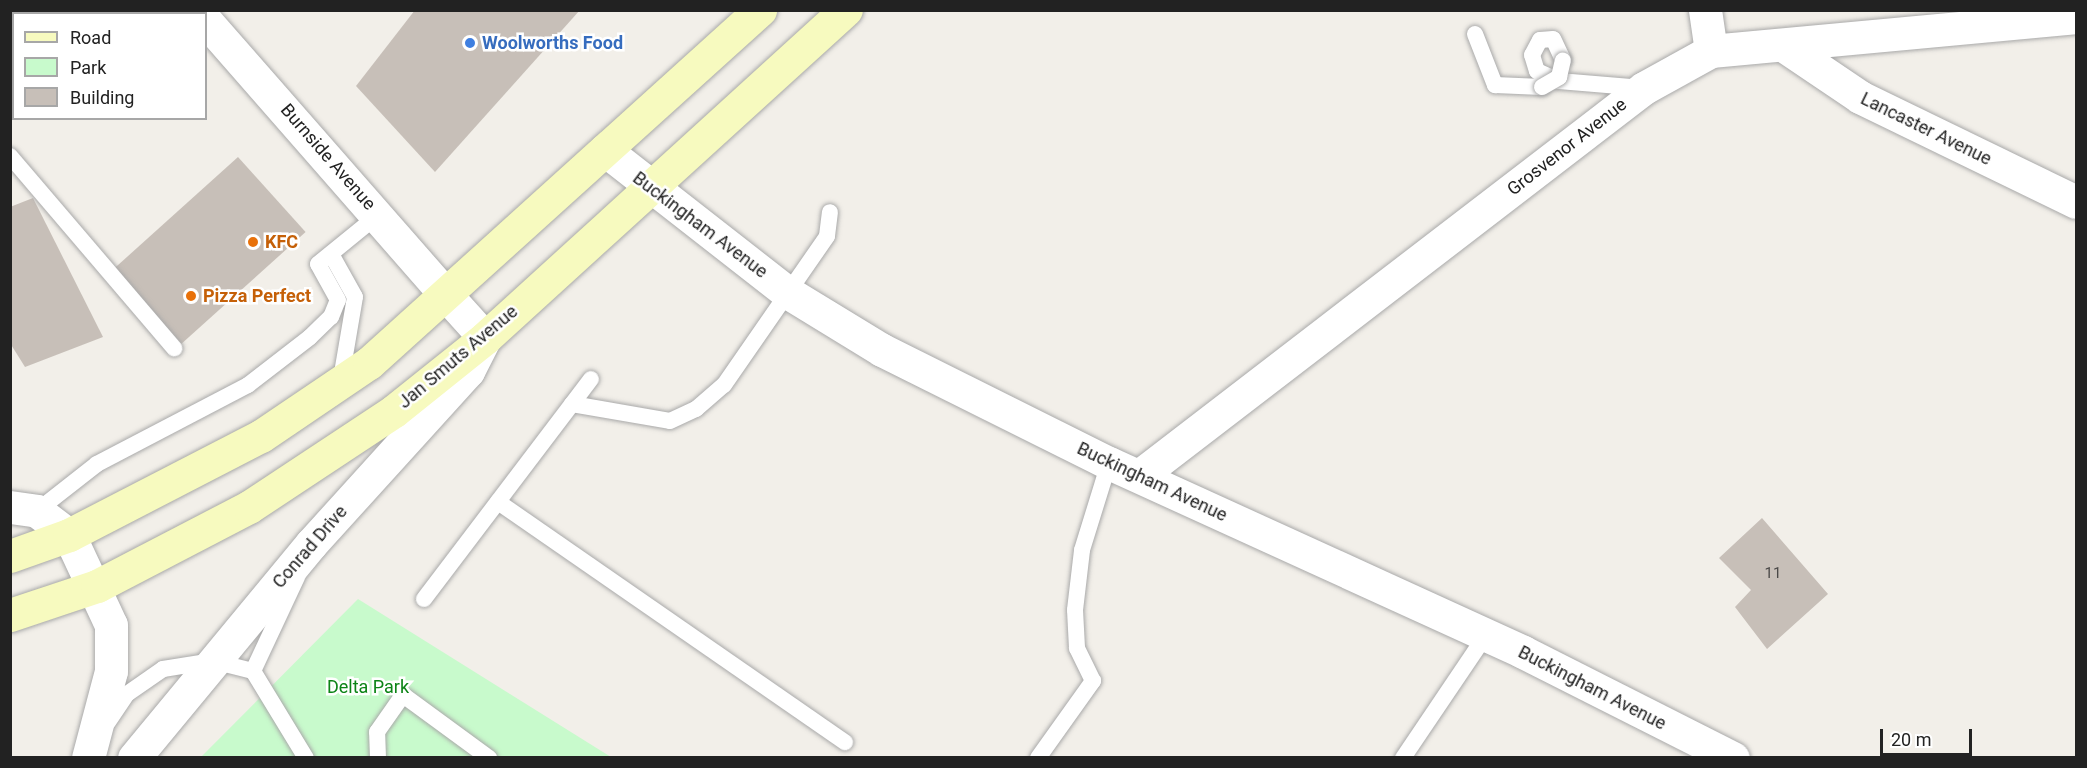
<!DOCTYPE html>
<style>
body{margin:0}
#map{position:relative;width:2087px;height:768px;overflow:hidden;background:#f2efe9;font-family:Roboto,sans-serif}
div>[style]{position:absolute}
.park>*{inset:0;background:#c8facc}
.building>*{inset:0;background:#c7bfb8;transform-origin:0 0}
.roads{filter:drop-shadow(0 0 2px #a9a9a9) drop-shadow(0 0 2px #a9a9a9)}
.service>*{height:16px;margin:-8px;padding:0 8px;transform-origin:8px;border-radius:8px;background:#fff}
.minor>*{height:33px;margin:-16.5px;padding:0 16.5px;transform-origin:16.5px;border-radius:16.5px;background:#fff}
.tertiary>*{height:33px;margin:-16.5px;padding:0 16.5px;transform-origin:16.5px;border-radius:16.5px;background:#fff}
.secondary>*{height:33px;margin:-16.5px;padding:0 16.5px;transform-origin:16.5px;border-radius:16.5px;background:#f7fabf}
.bridges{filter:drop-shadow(0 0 2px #a9a9a9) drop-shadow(0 0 2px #a9a9a9)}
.service-bridge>*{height:16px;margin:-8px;padding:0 8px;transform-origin:8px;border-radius:8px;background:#fff}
.dots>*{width:16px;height:16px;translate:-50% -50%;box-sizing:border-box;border:3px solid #fff;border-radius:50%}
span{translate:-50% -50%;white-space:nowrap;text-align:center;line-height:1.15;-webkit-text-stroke:5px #fff;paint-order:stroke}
.number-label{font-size:15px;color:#4b4948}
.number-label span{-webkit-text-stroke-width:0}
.shop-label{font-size:18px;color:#366cbe;font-weight:700}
.left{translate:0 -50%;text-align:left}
.street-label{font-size:18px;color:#222}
.food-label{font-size:18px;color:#c56008;font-weight:700}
.park-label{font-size:18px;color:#0c8416}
.frame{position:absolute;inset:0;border:12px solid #222;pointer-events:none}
.legend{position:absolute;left:12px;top:12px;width:195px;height:108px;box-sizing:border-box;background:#fff;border:2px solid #a7a7a7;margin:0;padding:8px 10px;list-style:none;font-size:18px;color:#222}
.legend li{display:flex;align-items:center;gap:12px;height:30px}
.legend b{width:30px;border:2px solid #a7a7a7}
.scale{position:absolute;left:1880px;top:729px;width:92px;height:27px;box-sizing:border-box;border:3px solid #222;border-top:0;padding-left:8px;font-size:18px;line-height:21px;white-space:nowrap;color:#222;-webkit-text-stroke:4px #fff;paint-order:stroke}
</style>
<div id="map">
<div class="park">
<i style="clip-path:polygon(358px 599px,611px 757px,200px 758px)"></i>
</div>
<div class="building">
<i style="clip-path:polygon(415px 10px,580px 10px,435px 172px,356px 86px)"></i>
<i style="left:238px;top:157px;width:101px;height:167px;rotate:48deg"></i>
<i style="clip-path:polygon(33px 198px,103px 337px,25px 367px,10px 343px,10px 207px)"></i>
<i style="clip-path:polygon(1762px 518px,1828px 594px,1767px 649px,1735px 607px,1751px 590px,1719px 558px)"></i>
</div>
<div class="roads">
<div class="service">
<i style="left:1475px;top:34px;width:55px;rotate:68.6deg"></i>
<i style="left:1495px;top:85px;width:47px;rotate:2.4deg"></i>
<i style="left:1563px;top:60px;width:23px;rotate:-115deg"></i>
<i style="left:1553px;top:39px;width:13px;rotate:176deg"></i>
<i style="left:1540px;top:40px;width:17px;rotate:118deg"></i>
<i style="left:1532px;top:55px;width:17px;rotate:73deg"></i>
<i style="left:1537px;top:71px;width:24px;rotate:24deg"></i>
<i style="left:1559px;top:81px;width:84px;rotate:4.8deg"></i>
<i style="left:10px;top:156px;width:253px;rotate:49.5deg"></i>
<i style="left:331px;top:254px;width:49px;rotate:60.8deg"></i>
<i style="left:355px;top:297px;width:83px;rotate:99.7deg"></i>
<i style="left:572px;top:404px;width:99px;rotate:9.8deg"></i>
<i style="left:670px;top:421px;width:29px;rotate:-25deg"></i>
<i style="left:696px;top:409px;width:37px;rotate:-41deg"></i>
<i style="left:724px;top:385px;width:181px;rotate:-55.3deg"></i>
<i style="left:827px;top:236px;width:24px;rotate:-83deg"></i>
<i style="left:498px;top:502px;width:422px;rotate:34.7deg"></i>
<i style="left:37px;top:511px;width:76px;rotate:-38.1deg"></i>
<i style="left:97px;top:464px;width:170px;rotate:-27.6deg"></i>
<i style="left:248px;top:385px;width:78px;rotate:-37.7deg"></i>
<i style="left:310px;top:337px;width:29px;rotate:-44deg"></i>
<i style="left:331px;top:317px;width:18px;rotate:-68deg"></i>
<i style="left:338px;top:300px;width:41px;rotate:-119.1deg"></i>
<i style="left:318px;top:264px;width:77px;rotate:-39.2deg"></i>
<i style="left:424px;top:599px;width:276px;rotate:-52.8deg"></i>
<i style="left:253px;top:671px;width:104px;rotate:-64.9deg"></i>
<i style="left:108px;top:722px;width:34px;rotate:-56deg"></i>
<i style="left:127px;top:694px;width:44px;rotate:-34.8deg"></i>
<i style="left:163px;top:669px;width:51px;rotate:-9.1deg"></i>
<i style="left:213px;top:661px;width:41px;rotate:14deg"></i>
<i style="left:253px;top:671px;width:102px;rotate:58.7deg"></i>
<i style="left:378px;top:758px;width:26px;rotate:-92deg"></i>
<i style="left:377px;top:732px;width:45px;rotate:-54.9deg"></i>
<i style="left:403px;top:695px;width:107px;rotate:36.2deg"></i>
<i style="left:1038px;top:758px;width:95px;rotate:-54.5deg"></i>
<i style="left:1093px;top:681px;width:37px;rotate:-116deg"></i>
<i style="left:1077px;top:648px;width:38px;rotate:-93deg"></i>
<i style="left:1075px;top:610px;width:60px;rotate:-83.3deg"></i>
<i style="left:1082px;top:550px;width:91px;rotate:-72.8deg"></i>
<i style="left:1403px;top:758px;width:148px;rotate:-56deg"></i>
</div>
<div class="minor">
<i style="left:1705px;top:10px;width:41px;rotate:81.7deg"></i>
<i style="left:206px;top:21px;width:366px;rotate:48.8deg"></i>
<i style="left:1783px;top:45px;width:93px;rotate:34deg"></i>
<i style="left:1860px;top:97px;width:240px;rotate:25.9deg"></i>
<i style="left:605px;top:150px;width:231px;rotate:38deg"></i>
<i style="left:787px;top:292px;width:111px;rotate:31.4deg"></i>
<i style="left:882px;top:350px;width:254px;rotate:26.5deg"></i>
<i style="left:1109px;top:463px;width:455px;rotate:24.5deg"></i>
<i style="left:1523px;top:652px;width:235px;rotate:26.8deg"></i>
<i style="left:1139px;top:476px;width:637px;rotate:-37.54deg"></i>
<i style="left:1644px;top:88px;width:77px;rotate:-28.9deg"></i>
<i style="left:1711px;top:51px;width:367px;rotate:-5.3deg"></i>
<i style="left:10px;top:507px;width:27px;rotate:8deg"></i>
<i style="left:37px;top:511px;width:40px;rotate:37deg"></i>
</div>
<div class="tertiary">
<i style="left:69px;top:535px;width:99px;rotate:65deg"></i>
<i style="left:111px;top:625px;width:46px;rotate:90deg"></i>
<i style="left:111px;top:671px;width:90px;rotate:104.8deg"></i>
<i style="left:134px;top:758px;width:278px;rotate:-50.4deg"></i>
<i style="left:311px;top:544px;width:234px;rotate:-47.8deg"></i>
<i style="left:468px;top:371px;width:37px;rotate:-63deg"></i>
<i style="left:485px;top:338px;width:57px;rotate:-132.1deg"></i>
</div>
<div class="secondary">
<i style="left:10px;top:556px;width:63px;rotate:-19.6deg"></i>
<i style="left:69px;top:535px;width:216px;rotate:-27.3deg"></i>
<i style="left:261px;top:436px;width:130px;rotate:-34.1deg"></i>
<i style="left:369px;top:363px;width:527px;rotate:-42.08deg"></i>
<i style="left:10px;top:615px;width:92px;rotate:-18.4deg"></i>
<i style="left:97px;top:586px;width:171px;rotate:-27.5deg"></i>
<i style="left:249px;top:507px;width:174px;rotate:-33.5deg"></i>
<i style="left:394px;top:411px;width:117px;rotate:-38.7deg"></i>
<i style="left:485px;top:338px;width:488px;rotate:-42.3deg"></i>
</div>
</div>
<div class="bridges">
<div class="service-bridge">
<i style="left:1542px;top:87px;width:20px;rotate:-30deg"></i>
<i style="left:1559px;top:77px;width:17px;rotate:-77deg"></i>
</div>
</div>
<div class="dots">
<i style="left:470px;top:43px;background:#3f7fe0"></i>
<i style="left:253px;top:242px;background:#e8710a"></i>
<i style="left:191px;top:296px;background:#e8710a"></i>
</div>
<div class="number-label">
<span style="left:1773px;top:574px">11</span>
</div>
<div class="shop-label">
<span class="left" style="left:482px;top:43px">Woolworths Food</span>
</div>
<div class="street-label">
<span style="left:1926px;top:129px;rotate:26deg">Lancaster Avenue</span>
<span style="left:1567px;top:147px;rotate:-38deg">Grosvenor Avenue</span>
<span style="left:328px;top:157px;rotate:49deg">Burnside Avenue</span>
<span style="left:700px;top:225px;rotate:37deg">Buckingham Avenue</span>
<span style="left:458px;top:357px;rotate:-40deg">Jan Smuts Avenue</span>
<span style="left:1152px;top:482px;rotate:25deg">Buckingham Avenue</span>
<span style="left:310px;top:547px;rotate:-49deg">Conrad Drive</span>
<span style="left:1592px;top:688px;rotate:27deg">Buckingham Avenue</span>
</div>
<div class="food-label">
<span class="left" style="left:265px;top:242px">KFC</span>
<span class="left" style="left:203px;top:296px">Pizza Perfect</span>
</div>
<div class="park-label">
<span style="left:368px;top:687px">Delta Park</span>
</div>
<div class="frame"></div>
<ul class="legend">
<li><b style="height:8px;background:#f7fabf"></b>Road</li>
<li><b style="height:16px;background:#c8facc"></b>Park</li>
<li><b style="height:16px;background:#c7bfb8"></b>Building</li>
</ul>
<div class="scale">20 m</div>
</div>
